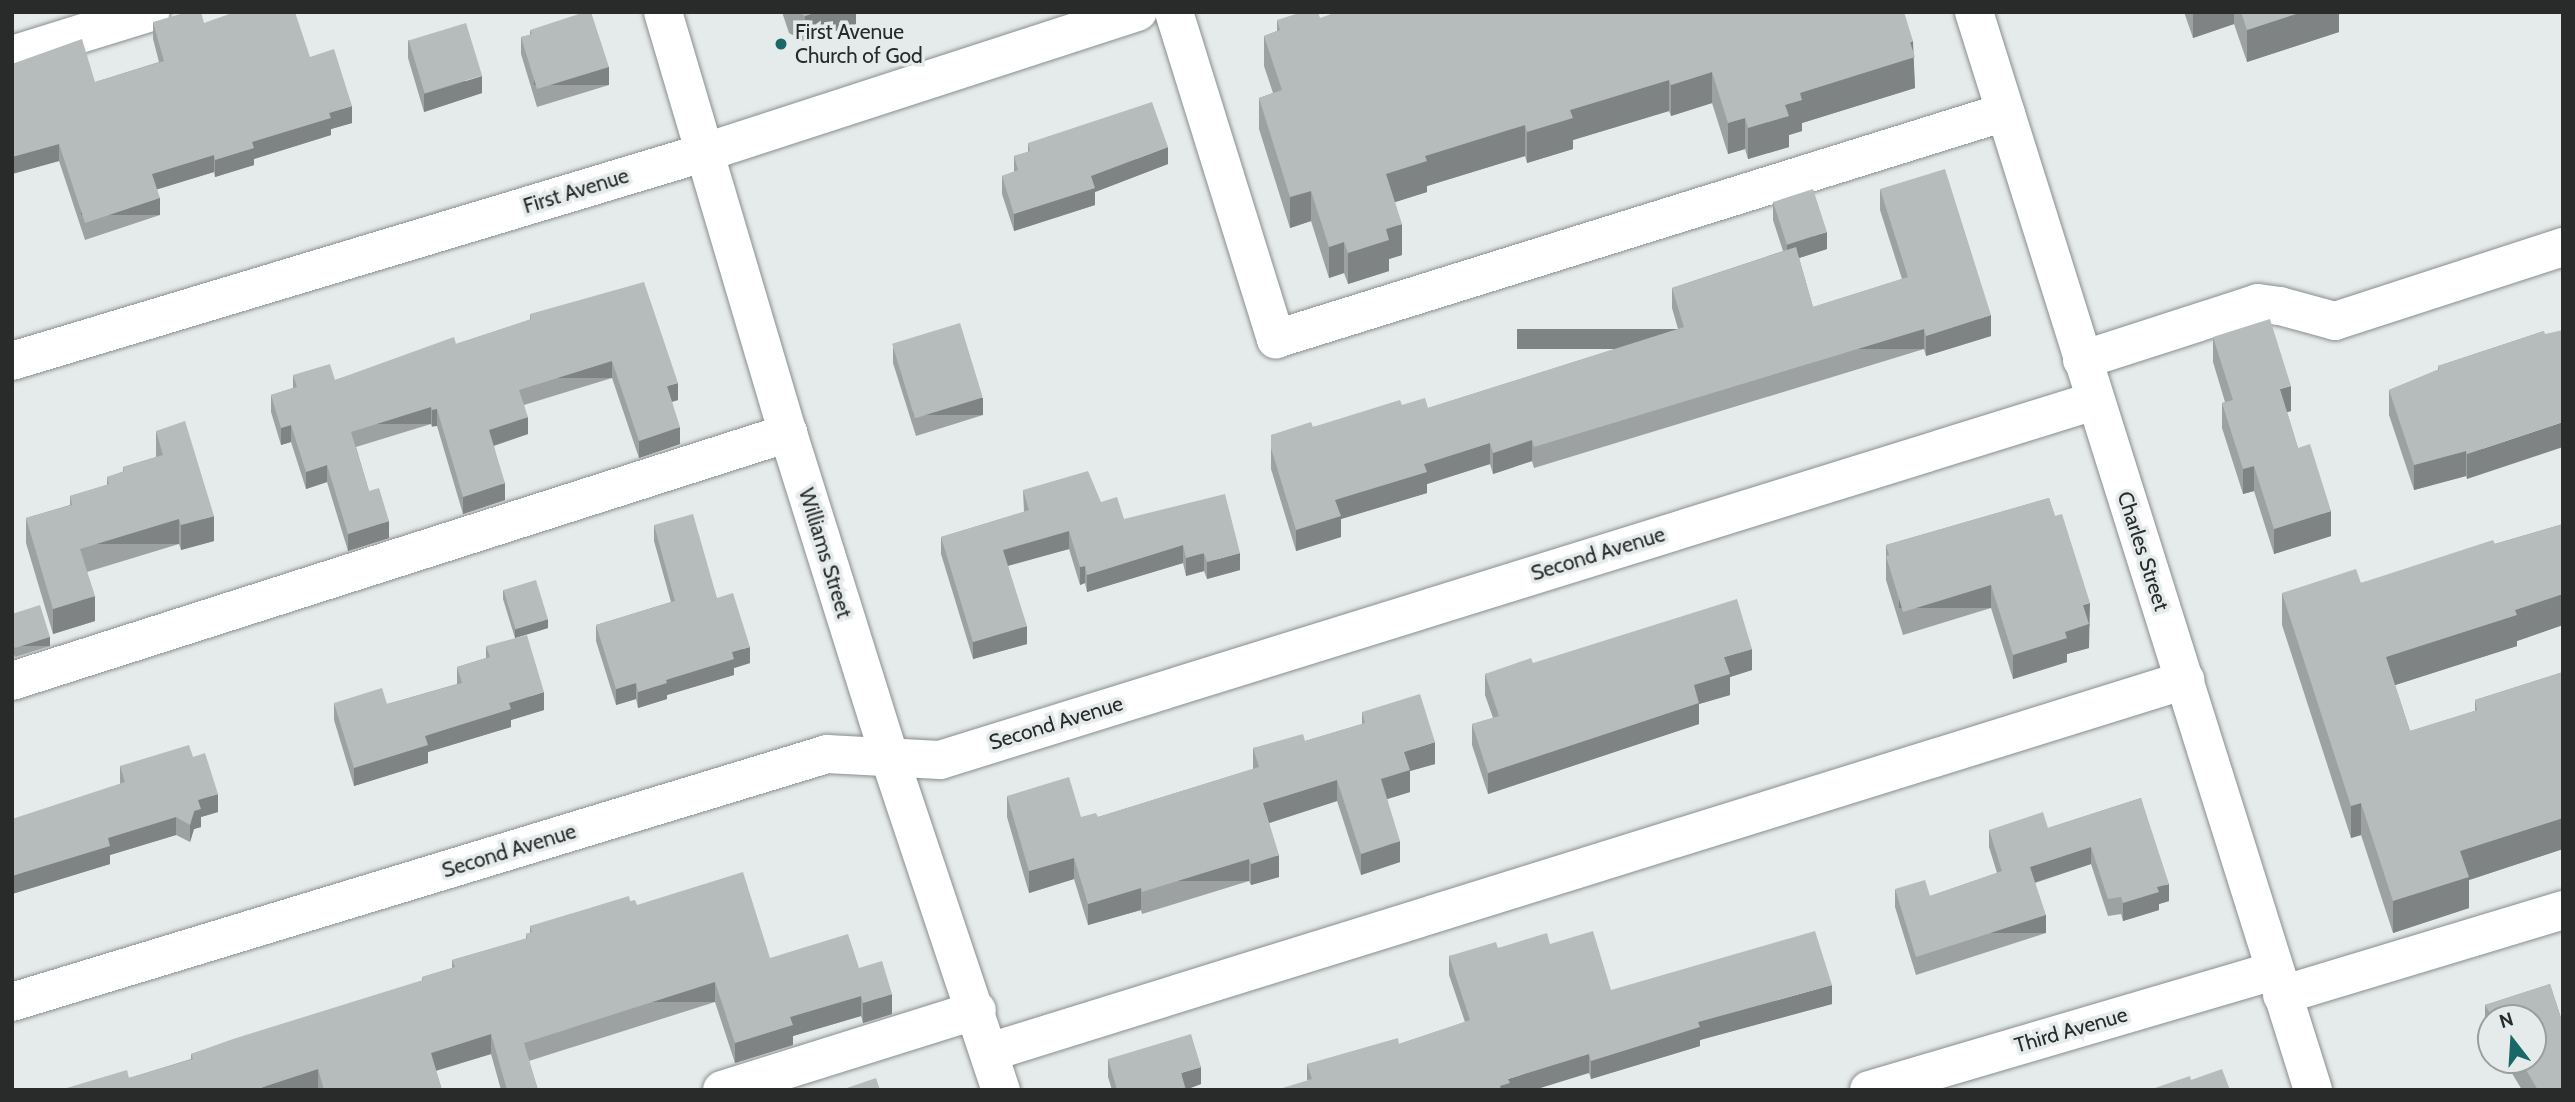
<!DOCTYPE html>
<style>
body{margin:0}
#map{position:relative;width:2575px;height:1102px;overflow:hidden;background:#e5ebeb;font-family:Cabin,sans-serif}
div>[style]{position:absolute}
.roads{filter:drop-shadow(0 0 2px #898e8e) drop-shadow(0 0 2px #898e8e)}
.minor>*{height:38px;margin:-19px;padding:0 19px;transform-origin:19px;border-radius:19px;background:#fff}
.wall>*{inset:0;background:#9da1a1}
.shaded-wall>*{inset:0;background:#7f8383;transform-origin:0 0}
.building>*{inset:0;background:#b6bbbb;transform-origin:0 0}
.dots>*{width:19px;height:19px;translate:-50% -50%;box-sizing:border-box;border:4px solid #e5ebeb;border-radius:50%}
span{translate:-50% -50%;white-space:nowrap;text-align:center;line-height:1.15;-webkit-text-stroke:7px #e5ebeb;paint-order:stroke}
.poi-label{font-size:21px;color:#292b2b}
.left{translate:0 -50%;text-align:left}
.street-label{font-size:21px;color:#292b2b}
.frame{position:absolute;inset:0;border:14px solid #292b2b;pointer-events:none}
.north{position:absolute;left:2477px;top:1004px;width:70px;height:70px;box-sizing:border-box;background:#e5ebeb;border:2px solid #9a9e9e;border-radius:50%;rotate:343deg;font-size:19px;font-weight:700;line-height:28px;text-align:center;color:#292b2b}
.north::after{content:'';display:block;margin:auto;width:24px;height:32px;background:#196766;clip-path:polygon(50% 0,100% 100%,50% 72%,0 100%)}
</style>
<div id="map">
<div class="roads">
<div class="minor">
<i style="left:663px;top:12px;width:439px;rotate:73.5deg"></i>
<i style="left:788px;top:433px;width:338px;rotate:72.6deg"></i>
<i style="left:889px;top:756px;width:352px;rotate:71.5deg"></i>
<i style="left:1174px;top:12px;width:343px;rotate:72.7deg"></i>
<i style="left:1276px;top:339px;width:764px;rotate:-17.3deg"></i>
<i style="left:1974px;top:12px;width:1130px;rotate:72.54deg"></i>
<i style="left:12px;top:55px;width:145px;rotate:-17.2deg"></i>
<i style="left:2082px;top:360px;width:185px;rotate:-17.9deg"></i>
<i style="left:2258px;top:303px;width:22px;rotate:8deg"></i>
<i style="left:2280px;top:306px;width:57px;rotate:15.3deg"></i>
<i style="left:2335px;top:321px;width:240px;rotate:-18deg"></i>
<i style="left:12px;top:361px;width:725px;rotate:-16.76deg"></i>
<i style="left:706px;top:152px;width:454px;rotate:-18deg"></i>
<i style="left:12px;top:681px;width:815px;rotate:-17.72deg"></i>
<i style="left:2282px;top:995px;width:294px;rotate:-16.8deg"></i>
<i style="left:12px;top:1002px;width:852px;rotate:-16.92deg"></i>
<i style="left:827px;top:754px;width:113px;rotate:3deg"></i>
<i style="left:940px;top:760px;width:1209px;rotate:-17.28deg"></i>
<i style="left:990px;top:1052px;width:1252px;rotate:-17.29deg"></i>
<i style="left:722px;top:1090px;width:267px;rotate:-17.4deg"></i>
<i style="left:1869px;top:1090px;width:422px;rotate:-16.4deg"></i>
</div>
</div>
<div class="wall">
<i style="clip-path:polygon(782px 12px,856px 12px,856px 24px,805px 42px,789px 33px)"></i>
<i style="clip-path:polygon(2184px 12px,2339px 12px,2339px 32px,2247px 62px,2234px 24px,2193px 38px)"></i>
<i style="clip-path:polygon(1320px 18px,1913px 53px,1915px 88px,1802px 123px,1802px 131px,1789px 135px,1789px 147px,1748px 159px,1745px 149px,1728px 154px,1712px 103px,1671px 116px,1669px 111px,1573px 140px,1573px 149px,1527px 163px,1525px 156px,1427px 186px,1427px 192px,1395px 202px,1402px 255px,1389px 259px,1389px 271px,1348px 284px,1344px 273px,1329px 278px,1311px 221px,1290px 228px,1259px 129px,1259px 98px,1273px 93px,1264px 66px,1264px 36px,1277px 31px,1277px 20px)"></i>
<i style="clip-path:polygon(153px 22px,204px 23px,310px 57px,352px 123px,331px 129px,331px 135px,254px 159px,254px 165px,215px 177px,214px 172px,157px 189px,160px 215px,85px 240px,59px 161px,12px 174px,12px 64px,95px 82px,159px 62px,153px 39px)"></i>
<i style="clip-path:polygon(530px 30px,609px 85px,537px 107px,521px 54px,521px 37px,530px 35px)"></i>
<i style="clip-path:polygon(408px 40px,482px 93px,424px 112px,408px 58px)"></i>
<i style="clip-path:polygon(1028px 143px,1168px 164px,1095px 192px,1095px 205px,1014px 231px,1002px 194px,1002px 176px,1014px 172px,1014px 156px,1028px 152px)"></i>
<i style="clip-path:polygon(1880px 189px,1991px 336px,1926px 356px,1924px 349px,1534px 468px,1532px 461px,1493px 474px,1490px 464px,1427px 484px,1427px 493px,1341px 519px,1341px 537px,1296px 551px,1271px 469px,1271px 435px,1313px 427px,1402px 405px,1428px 408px,1678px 329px,1672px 308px,1672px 288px,1783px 251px,1773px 220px,1773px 202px,1827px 249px,1799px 258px,1813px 307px,1902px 279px,1880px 210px)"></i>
<i style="clip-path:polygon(530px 314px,678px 400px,672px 402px,680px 444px,639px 458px,612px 378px,524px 405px,528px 434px,494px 446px,505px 500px,463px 514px,437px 426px,432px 427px,431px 424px,356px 447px,369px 491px,389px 538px,348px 551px,327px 482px,306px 489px,291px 442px,281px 445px,271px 412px,271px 395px,293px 388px,293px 375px,335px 380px,456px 344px,530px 320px)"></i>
<i style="clip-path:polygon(2544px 331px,2467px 479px,2466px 476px,2414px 490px,2389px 415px,2389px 390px,2438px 370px,2438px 366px)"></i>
<i style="clip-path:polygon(2213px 337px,2291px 411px,2287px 412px,2298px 448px,2331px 536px,2274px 554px,2254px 491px,2243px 494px,2222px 428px,2222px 403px,2225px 402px,2213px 362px)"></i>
<i style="clip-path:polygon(893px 346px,983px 415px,916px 436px,893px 363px)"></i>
<i style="clip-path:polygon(156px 431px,214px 541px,181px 550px,179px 544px,87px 572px,95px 621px,53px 634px,26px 543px,26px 518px,70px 505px,70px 496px,107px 485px,107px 477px,123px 472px,123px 467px,156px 457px)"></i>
<i style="clip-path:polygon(1023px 490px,1101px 502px,1124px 519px,1240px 570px,1207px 579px,1204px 571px,1186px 576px,1183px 563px,1087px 592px,1085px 583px,1080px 585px,1069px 549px,1008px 566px,1027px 644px,973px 659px,941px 554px,941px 537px,1024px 512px)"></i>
<i style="clip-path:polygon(2049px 498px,2090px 626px,2089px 626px,2089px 648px,2067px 654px,2067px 662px,2013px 679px,1991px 608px,1903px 635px,1886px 580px,1886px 545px)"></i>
<i style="clip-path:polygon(2563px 524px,2563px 625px,2517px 641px,2517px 646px,2395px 685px,2410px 731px,2475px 711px,2475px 700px,2563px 672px,2563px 849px,2469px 880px,2469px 908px,2393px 933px,2361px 835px,2351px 838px,2282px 625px,2282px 593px,2361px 583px)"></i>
<i style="clip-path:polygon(654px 525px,717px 598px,750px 663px,734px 668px,734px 675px,667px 695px,667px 699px,638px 708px,636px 699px,616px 705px,596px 641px,596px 625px,671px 602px,654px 541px)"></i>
<i style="clip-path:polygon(503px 590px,548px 628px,515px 638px,503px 599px)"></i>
<i style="clip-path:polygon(12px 614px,50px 646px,15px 657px,12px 650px)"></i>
<i style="clip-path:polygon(486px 646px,544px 710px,511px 720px,511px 727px,428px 752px,428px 763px,354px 786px,334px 720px,334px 703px,387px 704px,457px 684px,457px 667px,486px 658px)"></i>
<i style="clip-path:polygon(1533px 663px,1752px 670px,1730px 677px,1730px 695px,1699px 704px,1699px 724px,1488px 794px,1472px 745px,1472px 724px,1493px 718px,1485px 695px,1485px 674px)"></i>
<i style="clip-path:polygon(1362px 712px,1435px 764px,1410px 771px,1410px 792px,1387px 799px,1400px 862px,1361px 875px,1337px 801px,1269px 823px,1279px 877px,1251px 885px,1249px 881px,1142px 914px,1141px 910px,1088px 925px,1074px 879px,1029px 893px,1007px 817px,1007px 796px,1081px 817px,1098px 817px,1253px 769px,1253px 748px,1305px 741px,1362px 724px)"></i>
<i style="clip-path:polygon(193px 757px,218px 812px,201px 817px,201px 827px,194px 829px,190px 842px,176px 835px,110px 855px,110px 864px,12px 894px,120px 784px,120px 766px)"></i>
<i style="clip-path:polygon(2141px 798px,2169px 901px,2159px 904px,2159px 910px,2123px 921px,2121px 914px,2108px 916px,2091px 864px,2035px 883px,2046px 933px,1916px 975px,1895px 907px,1895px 889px,1930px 896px,1997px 873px,1989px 847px,1989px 830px,2048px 828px)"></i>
<i style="clip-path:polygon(630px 901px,637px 905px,770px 958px,859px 968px,892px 1014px,863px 1023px,861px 1016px,793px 1036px,793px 1045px,735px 1063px,715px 1002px,529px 1061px,538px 1090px,501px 1090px,491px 1054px,436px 1071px,442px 1090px,318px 1090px,129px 1078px,191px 1059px,191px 1054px,422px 981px,422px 977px,452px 968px,452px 960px,526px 939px,526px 934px,530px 933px,530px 926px)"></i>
<i style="clip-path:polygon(1550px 944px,1611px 990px,1832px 1004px,1700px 1040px,1700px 1046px,1591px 1079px,1589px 1073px,1307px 1080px,1307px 1064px,1399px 1044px,1465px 1022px,1449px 975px,1449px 956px,1498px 948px)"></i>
<i style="clip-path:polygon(2550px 984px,2563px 1024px,2563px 1090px,2522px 1090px,2504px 1060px,2533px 1060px,2533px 1018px,2491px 1018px,2491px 1040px,2485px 1030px,2485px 1005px)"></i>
<i style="clip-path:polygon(1108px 1059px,1201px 1084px,1186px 1090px,1112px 1090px,1108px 1077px)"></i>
</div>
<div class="shaded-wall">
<i style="clip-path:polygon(817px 12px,856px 12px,856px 24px,805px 42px,805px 16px)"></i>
<i style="clip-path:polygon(2193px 12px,2234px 12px,2234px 24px,2193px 38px)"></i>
<i style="clip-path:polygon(2302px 12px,2339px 12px,2339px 32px,2247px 62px,2247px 30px)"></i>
<i style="clip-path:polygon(1913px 41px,1915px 88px,1802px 123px,1802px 131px,1789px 135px,1789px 147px,1748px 159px,1748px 128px,1785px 105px,1800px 93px)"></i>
<i style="left:609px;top:67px;width:18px;height:75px;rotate:90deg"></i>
<i style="clip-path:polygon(1712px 72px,1712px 103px,1671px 116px,1671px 85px)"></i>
<i style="clip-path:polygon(482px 76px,482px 93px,424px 112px,424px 94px)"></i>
<i style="clip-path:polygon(1669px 80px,1669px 111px,1573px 140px,1573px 149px,1527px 163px,1527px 132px,1570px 110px)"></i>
<i style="clip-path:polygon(352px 106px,352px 123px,331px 129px,331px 135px,254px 159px,254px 165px,215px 177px,215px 160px,252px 142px,329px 113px)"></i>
<i style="clip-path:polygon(1745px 118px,1745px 149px,1728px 154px,1728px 123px)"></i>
<i style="clip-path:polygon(1525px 125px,1525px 156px,1427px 186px,1427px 192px,1386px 205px,1386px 174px,1425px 156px)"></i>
<i style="clip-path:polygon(59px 144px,59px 161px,12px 174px,12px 157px)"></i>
<i style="clip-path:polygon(1168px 147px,1168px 164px,1095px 192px,1095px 205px,1014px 231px,1014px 214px,1091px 176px)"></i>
<i style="clip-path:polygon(214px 155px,214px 172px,152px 191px,152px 174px)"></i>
<i style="clip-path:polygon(1311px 191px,1311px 221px,1290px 228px,1290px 197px)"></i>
<i style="left:160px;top:198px;width:17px;height:79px;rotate:90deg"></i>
<i style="clip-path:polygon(1402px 224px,1402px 255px,1389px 259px,1389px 271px,1348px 284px,1348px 253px,1386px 229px)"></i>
<i style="clip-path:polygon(1827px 232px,1827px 249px,1787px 262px,1787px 244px)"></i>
<i style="clip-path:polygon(1344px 242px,1344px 273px,1329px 278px,1329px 247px)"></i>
<i style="clip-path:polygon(1991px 315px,1991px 336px,1926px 356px,1926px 336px)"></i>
<i style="left:1924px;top:329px;width:20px;height:407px;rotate:90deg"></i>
<i style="left:612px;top:361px;width:17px;height:97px;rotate:90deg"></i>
<i style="clip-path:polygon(678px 383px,678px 400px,667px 403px,667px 386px)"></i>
<i style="clip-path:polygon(2291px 386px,2291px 411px,2280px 414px,2280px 389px)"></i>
<i style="left:983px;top:398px;width:17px;height:70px;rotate:90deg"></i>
<i style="left:431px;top:407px;width:17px;height:84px;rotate:90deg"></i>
<i style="left:437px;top:409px;width:17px;height:5px;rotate:90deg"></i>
<i style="clip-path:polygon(528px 417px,528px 434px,489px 447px,489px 430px)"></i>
<i style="clip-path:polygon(2563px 422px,2563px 447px,2467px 479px,2467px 454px)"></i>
<i style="clip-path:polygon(291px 425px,291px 442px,281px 445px,281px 428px)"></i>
<i style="clip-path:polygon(680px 427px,680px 444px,639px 458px,639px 441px)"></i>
<i style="clip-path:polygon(1532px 440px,1532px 461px,1493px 474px,1493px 453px)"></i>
<i style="clip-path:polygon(1490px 443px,1490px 464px,1427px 484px,1427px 493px,1341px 519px,1341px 537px,1296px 551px,1296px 530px,1335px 500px,1424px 464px)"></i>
<i style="clip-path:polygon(2466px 451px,2466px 476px,2414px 490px,2414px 465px)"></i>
<i style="clip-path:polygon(327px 465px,327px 482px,306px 489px,306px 472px)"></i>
<i style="clip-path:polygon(2254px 466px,2254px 491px,2243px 494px,2243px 469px)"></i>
<i style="clip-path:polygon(505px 483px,505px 500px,463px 514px,463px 497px)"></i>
<i style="clip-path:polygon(2331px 511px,2331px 536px,2274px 554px,2274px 529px)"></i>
<i style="clip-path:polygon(214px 516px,214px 541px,181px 550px,181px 525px)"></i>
<i style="left:179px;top:519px;width:25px;height:103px;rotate:90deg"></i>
<i style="clip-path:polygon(389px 521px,389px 538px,348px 551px,348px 534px)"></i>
<i style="clip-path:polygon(1069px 531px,1069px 549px,1003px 567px,1003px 550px)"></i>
<i style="clip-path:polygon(1183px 545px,1183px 563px,1087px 592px,1087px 575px)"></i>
<i style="clip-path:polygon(1204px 553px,1204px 571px,1186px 576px,1186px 558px)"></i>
<i style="clip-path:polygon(1240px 553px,1240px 570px,1207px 579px,1207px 562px)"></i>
<i style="clip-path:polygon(1085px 566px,1085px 583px,1080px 585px,1080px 567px)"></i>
<i style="left:1991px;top:585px;width:23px;height:92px;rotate:90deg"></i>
<i style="clip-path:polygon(2563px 594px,2563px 625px,2517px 641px,2517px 646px,2386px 688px,2386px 657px,2515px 610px)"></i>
<i style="clip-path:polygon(95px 596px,95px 621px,53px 634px,53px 609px)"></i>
<i style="clip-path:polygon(2090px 603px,2089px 648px,2067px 654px,2067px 662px,2013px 679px,2013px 655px,2065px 632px,2083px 605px)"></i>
<i style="clip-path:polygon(548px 619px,548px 628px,515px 638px,515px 629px)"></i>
<i style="clip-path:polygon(1027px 626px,1027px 644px,973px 659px,973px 642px)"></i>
<i style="left:50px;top:637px;width:9px;height:37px;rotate:90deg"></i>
<i style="clip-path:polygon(750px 647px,750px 663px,734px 668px,734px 675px,667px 695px,667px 699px,638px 708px,638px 692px,732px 652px)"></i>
<i style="clip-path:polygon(1752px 649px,1752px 670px,1730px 677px,1730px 695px,1699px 704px,1699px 724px,1488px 794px,1488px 773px,1694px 685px,1724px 657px)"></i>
<i style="clip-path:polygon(636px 683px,636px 699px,616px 705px,616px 689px)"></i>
<i style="clip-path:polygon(544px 692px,544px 710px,511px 720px,511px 727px,428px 752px,428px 763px,354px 786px,354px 768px,425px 736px,509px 703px)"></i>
<i style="clip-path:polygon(1435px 742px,1435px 764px,1410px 771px,1410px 792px,1381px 801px,1381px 779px,1404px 752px)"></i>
<i style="clip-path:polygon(1337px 780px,1337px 801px,1263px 825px,1263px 803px)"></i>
<i style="clip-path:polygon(218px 794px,218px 812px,201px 817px,201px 827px,194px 829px,190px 842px,190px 825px,198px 800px)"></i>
<i style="clip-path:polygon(2361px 803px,2361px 835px,2351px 838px,2351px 806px)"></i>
<i style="clip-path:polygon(176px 817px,176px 835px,110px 855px,110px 864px,12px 894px,12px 876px,108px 838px)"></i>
<i style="clip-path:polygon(2563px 818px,2563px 849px,2469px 880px,2469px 908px,2393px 933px,2393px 901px,2460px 851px)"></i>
<i style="clip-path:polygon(1400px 841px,1400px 862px,1361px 875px,1361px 854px)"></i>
<i style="clip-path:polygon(2091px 847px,2091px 864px,2030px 884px,2030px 867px)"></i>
<i style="clip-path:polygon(1279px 855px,1279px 877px,1251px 885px,1251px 864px)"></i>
<i style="clip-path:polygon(1074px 858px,1074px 879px,1029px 893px,1029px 871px)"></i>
<i style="left:1249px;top:859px;width:22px;height:112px;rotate:90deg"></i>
<i style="clip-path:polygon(2169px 884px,2169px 901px,2159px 904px,2159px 910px,2123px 921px,2123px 903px,2157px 887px)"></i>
<i style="clip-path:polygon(1141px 888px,1141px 910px,1088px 925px,1088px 904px)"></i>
<i style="left:2046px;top:915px;width:18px;height:137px;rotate:90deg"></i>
<i style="left:715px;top:982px;width:20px;height:201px;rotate:90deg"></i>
<i style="clip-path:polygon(1832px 985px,1832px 1004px,1700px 1040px,1700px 1046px,1591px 1079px,1591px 1061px,1698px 1022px)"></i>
<i style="clip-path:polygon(892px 994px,892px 1014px,863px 1023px,863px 1003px)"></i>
<i style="clip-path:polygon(861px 996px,861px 1016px,793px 1036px,793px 1045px,735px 1063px,735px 1043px,790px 1017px)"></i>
<i style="clip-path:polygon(491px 1034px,491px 1054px,431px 1072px,431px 1053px)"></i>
<i style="clip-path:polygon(1589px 1054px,1589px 1073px,1534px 1090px,1500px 1090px,1500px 1086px,1508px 1079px)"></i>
<i style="clip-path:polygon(1201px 1067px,1201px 1084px,1184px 1090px,1181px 1073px)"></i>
<i style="clip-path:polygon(318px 1069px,318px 1089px,254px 1090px)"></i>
</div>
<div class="building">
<i style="clip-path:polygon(187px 12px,201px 12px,204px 23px,235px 12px,295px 12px,310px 57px,334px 49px,352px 106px,329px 113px,331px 118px,252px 142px,254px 148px,215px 160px,214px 155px,152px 174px,160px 198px,85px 223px,59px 144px,12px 157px,12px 92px,14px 91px,12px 85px,12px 64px,82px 39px,95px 82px,164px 61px,153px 22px)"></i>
<i style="clip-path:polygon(585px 12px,591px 12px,609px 67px,537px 89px,521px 37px,532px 34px,530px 30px)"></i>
<i style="clip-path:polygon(797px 12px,817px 12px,805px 16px)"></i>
<i style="clip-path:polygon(1302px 12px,1318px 12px,1320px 18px,1337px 12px,1904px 12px,1913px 41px,1910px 42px,1915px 57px,1800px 93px,1802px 100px,1785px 105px,1789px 116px,1748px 128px,1745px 118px,1728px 123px,1712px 72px,1671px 85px,1669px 80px,1570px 110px,1573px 118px,1527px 132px,1525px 125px,1425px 156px,1427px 161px,1386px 174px,1402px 224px,1386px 229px,1389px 240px,1348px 253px,1344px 242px,1329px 247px,1311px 191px,1290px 197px,1259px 98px,1282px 90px,1264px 36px,1280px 30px,1277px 20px)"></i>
<i style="clip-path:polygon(2241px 12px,2302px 12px,2247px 30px)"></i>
<i style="left:466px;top:23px;width:55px;height:60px;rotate:73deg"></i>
<i style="clip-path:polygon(1152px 102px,1168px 147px,1091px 176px,1095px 188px,1014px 214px,1002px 176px,1018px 170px,1014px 156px,1030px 151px,1028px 143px)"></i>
<i style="clip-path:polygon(1945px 169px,1991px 315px,1926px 336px,1924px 329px,1534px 447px,1532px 440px,1493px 453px,1490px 443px,1424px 464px,1427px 472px,1335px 500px,1341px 516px,1296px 530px,1271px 448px,1271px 435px,1311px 422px,1313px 427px,1400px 400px,1402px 405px,1425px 398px,1428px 408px,1684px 327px,1672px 288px,1796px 247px,1813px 307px,1908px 277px,1880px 189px)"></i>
<i style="left:1813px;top:189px;width:45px;height:42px;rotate:72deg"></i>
<i style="clip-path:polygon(644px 282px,678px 383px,667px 386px,680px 427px,639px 441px,612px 361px,519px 390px,528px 417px,489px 430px,505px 483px,463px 497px,437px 409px,432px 410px,431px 407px,351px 432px,369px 491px,379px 488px,389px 521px,348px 534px,327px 465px,306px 472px,291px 425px,281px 428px,271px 395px,297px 387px,293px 375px,330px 364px,335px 380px,454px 337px,456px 344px,531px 319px,530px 314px)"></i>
<i style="clip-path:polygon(2270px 319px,2291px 386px,2280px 389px,2298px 448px,2310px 444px,2331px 511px,2274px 529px,2254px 466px,2243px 469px,2222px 403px,2233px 400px,2213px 337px)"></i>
<i style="left:960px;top:323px;width:78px;height:71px;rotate:73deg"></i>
<i style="clip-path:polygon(2563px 330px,2563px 422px,2467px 454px,2466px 451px,2414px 465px,2389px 390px,2439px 369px,2438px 366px,2544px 331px,2545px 334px)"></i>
<i style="clip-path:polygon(185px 421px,214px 516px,181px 525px,179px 519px,80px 549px,95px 596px,53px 609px,26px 518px,72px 505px,70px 496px,109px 484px,107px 477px,124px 471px,123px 467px,163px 455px,156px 431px)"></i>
<i style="clip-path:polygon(1088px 471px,1101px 502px,1117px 497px,1124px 519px,1225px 494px,1240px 553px,1207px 562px,1204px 553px,1186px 558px,1183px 545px,1087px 575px,1085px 566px,1080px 567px,1069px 531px,1003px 550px,1027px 626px,973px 642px,941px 537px,1029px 510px,1023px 490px)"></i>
<i style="clip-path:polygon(2049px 498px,2055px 516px,2062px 514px,2090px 603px,2083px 605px,2089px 624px,2065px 632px,2067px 638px,2013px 655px,1991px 585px,1903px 612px,1886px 556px,1889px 555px,1886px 545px)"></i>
<i style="clip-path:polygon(693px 514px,717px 598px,733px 593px,750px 647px,732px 652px,734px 659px,666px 680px,667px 683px,638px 692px,636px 683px,616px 689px,596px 625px,675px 601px,654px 525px)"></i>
<i style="clip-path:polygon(2563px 524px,2563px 594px,2515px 610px,2517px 615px,2386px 657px,2410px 731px,2477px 710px,2475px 700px,2563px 672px,2563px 818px,2460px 851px,2469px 877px,2393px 901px,2361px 803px,2351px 806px,2282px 593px,2356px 569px,2361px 583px,2493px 540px,2495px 544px)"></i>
<i style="left:536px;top:580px;width:41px;height:34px;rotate:73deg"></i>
<i style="clip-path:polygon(1737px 599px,1752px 649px,1724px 657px,1730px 674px,1694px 685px,1699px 703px,1488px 773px,1472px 724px,1499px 716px,1485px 674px,1531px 658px,1533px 663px)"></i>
<i style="clip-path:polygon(40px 605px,50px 637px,15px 648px,12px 641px,12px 614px)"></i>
<i style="clip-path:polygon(527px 635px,544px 692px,509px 703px,511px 709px,425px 736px,428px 745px,354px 768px,334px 703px,382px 688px,387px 704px,462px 683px,457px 667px,490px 657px,486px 646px)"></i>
<i style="clip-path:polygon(1420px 694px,1435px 742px,1404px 752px,1410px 770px,1381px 779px,1400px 841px,1361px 854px,1337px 780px,1263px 803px,1279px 855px,1251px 864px,1249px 859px,1142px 892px,1141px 888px,1088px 904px,1074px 858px,1029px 871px,1007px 796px,1069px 777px,1081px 817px,1096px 813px,1098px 817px,1259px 767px,1253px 748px,1303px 734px,1305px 741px,1365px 723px,1362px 712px)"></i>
<i style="clip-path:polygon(189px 745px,193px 757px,205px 753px,218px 794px,198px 800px,201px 809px,194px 811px,190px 825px,176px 817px,108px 838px,110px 846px,12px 876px,12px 819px,125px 782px,120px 766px)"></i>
<i style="clip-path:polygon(2141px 798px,2169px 884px,2157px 887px,2159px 892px,2123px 903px,2121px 897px,2108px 899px,2091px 847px,2030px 867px,2046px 915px,1916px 957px,1895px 889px,1925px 880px,1930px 896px,2002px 871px,1989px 830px,2043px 812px,2048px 828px)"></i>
<i style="clip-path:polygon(743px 872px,770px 958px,848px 934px,859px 968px,882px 961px,892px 994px,863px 1003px,861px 996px,790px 1017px,793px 1025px,735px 1043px,715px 982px,524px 1043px,538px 1090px,507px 1090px,491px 1034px,431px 1053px,442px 1090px,324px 1090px,318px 1069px,254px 1090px,60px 1090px,127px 1070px,129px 1078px,193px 1059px,191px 1054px,233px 1039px,423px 980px,422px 977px,455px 967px,452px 960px,527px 938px,526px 934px,532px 932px,530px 926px,629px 896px,630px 901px,635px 900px,637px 905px)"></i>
<i style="clip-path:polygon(1593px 931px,1611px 990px,1815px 931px,1832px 985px,1698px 1022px,1700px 1027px,1591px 1061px,1589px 1054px,1508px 1079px,1510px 1083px,1500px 1086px,1501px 1090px,1276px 1090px,1312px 1079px,1307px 1064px,1398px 1038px,1399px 1044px,1470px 1020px,1449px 956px,1496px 942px,1498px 948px,1547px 933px,1550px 944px)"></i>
<i style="clip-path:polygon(2550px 984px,2563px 1024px,2563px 1090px,2538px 1090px,2520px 1060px,2533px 1060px,2533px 1018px,2493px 1018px,2485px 1005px)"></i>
<i style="clip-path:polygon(1191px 1034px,1201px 1067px,1181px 1073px,1186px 1090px,1117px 1090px,1108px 1059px)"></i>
<i style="clip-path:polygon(2222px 1069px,2230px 1090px,2149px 1090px,2190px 1076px,2191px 1080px)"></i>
<i style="clip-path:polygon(876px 1078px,880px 1090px,841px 1090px)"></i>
</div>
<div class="dots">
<i style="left:781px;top:44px;background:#196766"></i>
</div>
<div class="poi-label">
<span class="left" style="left:795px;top:44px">First Avenue<br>Church of God</span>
</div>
<div class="street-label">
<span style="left:576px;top:191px;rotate:-17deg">First Avenue</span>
<span style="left:2143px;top:551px;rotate:72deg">Charles Street</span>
<span style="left:825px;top:553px;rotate:73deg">Williams Street</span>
<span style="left:1598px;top:554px;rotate:-17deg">Second Avenue</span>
<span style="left:1056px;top:723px;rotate:-17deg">Second Avenue</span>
<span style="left:509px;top:851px;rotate:-17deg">Second Avenue</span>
<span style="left:2071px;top:1030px;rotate:-16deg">Third Avenue</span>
</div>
<div class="frame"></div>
<div class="north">N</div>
</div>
